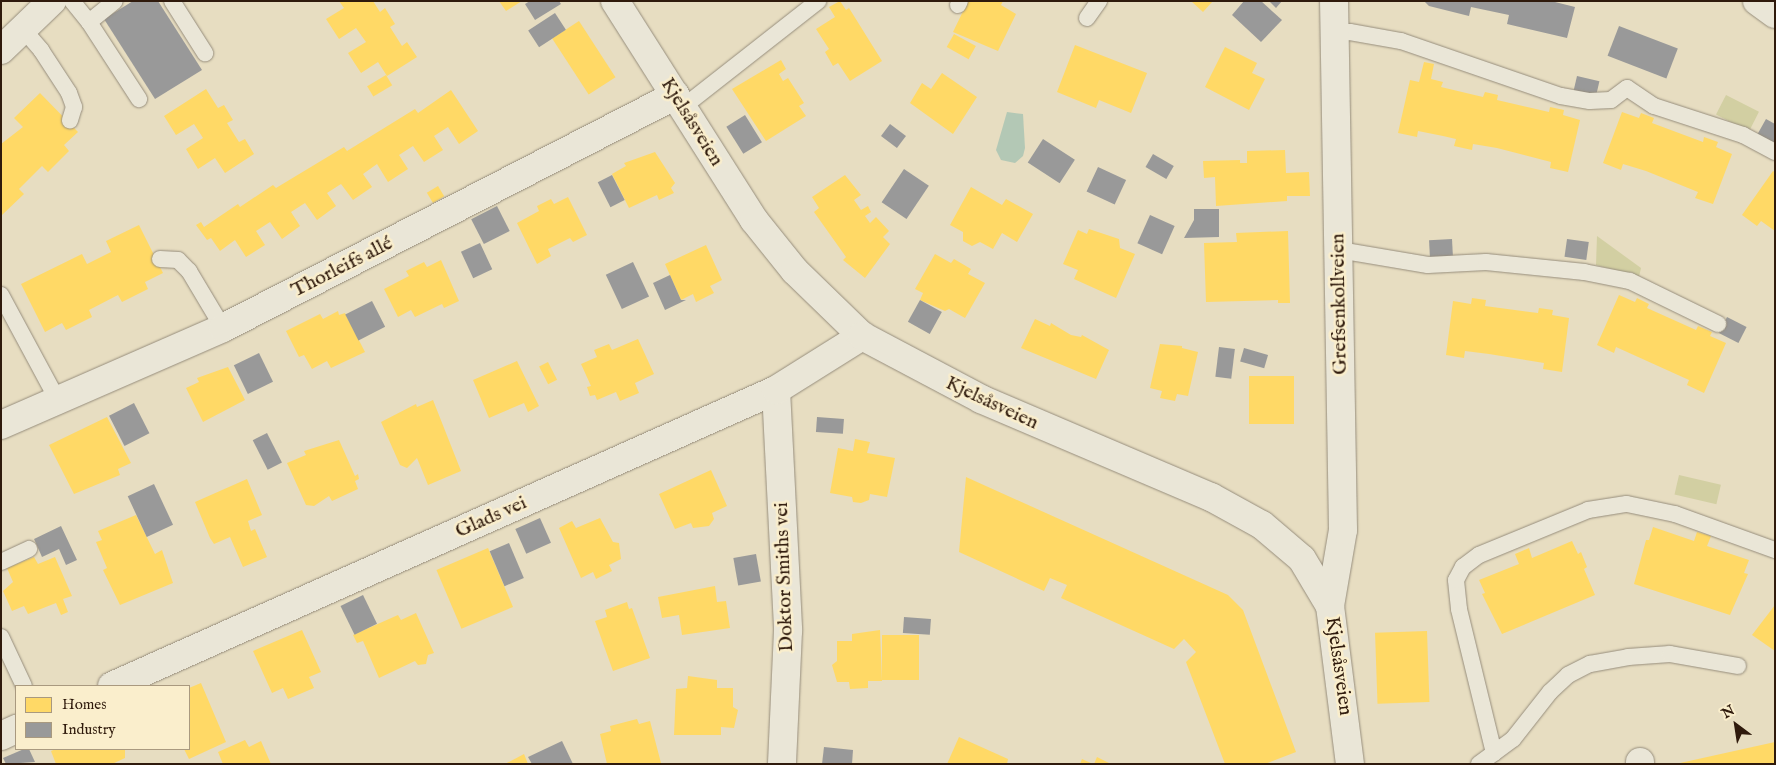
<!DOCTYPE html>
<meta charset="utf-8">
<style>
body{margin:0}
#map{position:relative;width:1776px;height:765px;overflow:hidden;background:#e7ddc1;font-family:"IM FELL English",serif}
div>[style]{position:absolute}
.green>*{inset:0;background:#d2cfa2;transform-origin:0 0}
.water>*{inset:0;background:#b3c8b5}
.homes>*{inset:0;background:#ffd966;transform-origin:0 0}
.industry>*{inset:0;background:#999;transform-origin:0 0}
.roads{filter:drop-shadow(0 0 1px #968d7c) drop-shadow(0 0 1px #968d7c)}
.service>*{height:16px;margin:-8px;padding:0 8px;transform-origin:8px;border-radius:8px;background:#eae6d7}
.minor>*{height:28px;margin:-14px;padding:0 14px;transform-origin:14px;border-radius:14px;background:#eae6d7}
.tertiary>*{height:28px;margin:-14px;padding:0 14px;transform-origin:14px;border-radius:14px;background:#eae6d7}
span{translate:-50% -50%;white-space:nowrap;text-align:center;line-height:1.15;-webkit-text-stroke:5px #faeecc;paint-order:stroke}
.street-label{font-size:20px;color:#2f1a0c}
.frame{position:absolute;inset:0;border:2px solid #2f1a0c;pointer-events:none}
.legend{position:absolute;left:15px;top:685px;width:175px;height:65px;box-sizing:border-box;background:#faeecc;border:1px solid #a9997f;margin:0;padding:6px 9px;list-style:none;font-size:15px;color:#2f1a0c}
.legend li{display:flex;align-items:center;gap:10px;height:25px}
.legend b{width:25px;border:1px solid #a9997f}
.north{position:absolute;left:1711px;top:700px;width:50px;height:50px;-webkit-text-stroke:4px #faeecc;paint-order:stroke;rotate:329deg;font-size:14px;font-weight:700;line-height:20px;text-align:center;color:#2f1a0c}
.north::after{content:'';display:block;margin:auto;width:18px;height:22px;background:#2f1a0c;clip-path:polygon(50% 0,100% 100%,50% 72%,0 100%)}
</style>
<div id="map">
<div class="green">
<i style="left:1726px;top:95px;width:37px;height:22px;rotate:27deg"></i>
<i style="clip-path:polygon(1597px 236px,1641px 268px,1639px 277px,1596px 265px)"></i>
<i style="left:1679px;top:475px;width:43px;height:20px;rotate:13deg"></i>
</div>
<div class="water">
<i style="clip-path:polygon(1007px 112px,1023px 114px,1025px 148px,1023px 156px,1015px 163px,1001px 160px,996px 150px)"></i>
</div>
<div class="homes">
<i style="clip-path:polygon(339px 1px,373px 1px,380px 12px,385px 8px,395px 24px,390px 27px,402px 46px,407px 42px,417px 57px,387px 76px,378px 62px,361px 73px,348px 53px,366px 42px,356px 28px,339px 39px,326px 19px,344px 8px)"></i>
<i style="clip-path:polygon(499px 1px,522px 1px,506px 11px)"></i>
<i style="clip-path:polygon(840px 1px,846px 10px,849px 8px,882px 61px,850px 81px,838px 63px,833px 66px,825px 52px,829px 49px,816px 29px,835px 17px,829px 7px)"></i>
<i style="clip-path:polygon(968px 1px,1003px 1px,1001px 5px,1016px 14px,998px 51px,953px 32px)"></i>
<i style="clip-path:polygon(1191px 1px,1213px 1px,1203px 12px)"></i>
<i style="left:579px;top:21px;width:67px;height:32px;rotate:57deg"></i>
<i style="left:954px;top:34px;width:25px;height:15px;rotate:29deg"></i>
<i style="clip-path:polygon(1075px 45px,1147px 73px,1131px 113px,1099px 100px,1096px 108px,1057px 92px)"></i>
<i style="clip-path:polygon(1225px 47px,1257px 63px,1252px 73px,1265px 79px,1249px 110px,1205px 87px)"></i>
<i style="clip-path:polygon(781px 60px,786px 69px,779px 74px,783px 81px,788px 78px,804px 103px,799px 106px,806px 116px,766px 141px,732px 89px)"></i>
<i style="clip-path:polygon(1424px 62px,1434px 64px,1431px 79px,1443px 82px,1441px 87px,1483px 97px,1485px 92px,1498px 95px,1497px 100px,1549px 112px,1550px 107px,1564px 110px,1563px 115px,1580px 120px,1568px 172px,1550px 168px,1551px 162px,1497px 148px,1473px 144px,1472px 150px,1454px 146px,1456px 139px,1443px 136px,1418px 131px,1417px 137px,1398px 133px,1410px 80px,1419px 82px)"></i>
<i style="clip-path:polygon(942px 73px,977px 97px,953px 134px,910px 103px,922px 83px,931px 89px)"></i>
<i style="left:386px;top:75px;width:12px;height:22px;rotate:59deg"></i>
<i style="clip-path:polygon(206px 89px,218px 108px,224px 105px,233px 120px,227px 123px,239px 142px,245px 139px,254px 154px,225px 173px,215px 158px,198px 169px,186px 149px,203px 138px,194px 124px,176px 135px,164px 116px)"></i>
<i style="clip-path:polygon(451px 90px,478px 131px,459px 144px,448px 127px,434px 136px,443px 150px,424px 162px,413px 146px,399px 155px,408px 169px,388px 182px,377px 164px,363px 174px,372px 187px,353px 200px,341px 184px,327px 193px,336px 206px,317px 220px,305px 203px,291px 212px,300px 226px,282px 239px,270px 222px,256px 231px,265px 245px,246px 257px,235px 240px,220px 251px,211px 238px,207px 240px,196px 225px,201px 222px,204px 227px,238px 204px,240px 207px,273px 185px,276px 188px,344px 147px,347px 151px,415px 109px,418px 113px)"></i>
<i style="clip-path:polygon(40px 93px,78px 132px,64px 145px,69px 151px,48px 172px,42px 166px,19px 189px,24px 194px,2px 215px,1px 144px,23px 127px,14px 118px)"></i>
<i style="clip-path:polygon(1622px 112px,1639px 118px,1641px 113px,1654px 118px,1652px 123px,1703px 142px,1704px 137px,1718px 142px,1716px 147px,1732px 154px,1713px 204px,1695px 198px,1698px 192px,1646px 171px,1623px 164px,1621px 170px,1603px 163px)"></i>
<i style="clip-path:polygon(1285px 150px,1286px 173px,1309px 172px,1310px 196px,1287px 196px,1287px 201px,1216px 206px,1215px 177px,1204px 178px,1203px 161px,1240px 160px,1240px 163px,1247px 163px,1247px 151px)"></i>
<i style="clip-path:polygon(655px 152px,675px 183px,671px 188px,674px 193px,659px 200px,657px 195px,629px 208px,612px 174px,626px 166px,624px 163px)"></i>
<i style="clip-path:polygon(1773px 171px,1775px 172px,1775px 231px,1761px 221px,1757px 226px,1742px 215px)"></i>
<i style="clip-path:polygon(845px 175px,861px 195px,854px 200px,861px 210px,868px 206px,871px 212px,865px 216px,870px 223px,876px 217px,889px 231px,883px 237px,890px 244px,865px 278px,843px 260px,846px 257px,814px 212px,819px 208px,812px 197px)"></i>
<i style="left:438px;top:186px;width:12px;height:13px;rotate:59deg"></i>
<i style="clip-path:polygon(971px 187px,1002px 205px,1006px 199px,1033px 214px,1017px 242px,1002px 233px,993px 249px,980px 242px,972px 246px,963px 241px,963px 232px,950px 225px)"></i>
<i style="clip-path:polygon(568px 197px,587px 235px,573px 242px,570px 238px,548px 249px,551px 256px,537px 264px,517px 223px,539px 211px,537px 206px,551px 199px,554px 204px)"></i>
<i style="clip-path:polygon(139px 225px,163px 273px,145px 282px,148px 289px,122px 302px,118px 295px,89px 310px,92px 317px,66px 330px,62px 323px,45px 332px,21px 284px,82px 254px,87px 264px,111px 252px,106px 241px)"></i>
<i style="clip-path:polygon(1089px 229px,1119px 239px,1120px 248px,1135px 254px,1116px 298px,1074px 279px,1078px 270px,1063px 264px,1078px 230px,1087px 234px)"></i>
<i style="clip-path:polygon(1288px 231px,1290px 303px,1278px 303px,1278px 300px,1206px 302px,1204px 243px,1237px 242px,1236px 233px)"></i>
<i style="clip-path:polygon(706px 245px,722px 280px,710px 286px,714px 293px,696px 302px,693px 294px,681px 300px,665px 264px)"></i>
<i style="clip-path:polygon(935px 254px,951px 263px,954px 259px,971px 269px,968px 274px,985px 283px,965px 318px,949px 309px,945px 311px,920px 300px,923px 293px,915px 289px)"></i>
<i style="clip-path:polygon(441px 260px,459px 301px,444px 308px,442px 304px,415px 317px,411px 310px,398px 317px,384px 289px,409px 276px,406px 271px,424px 262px,427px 267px)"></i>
<i style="clip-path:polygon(1619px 295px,1635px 302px,1637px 298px,1649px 304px,1647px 308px,1696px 330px,1698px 326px,1712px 332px,1710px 336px,1726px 343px,1704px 393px,1687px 385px,1689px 380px,1616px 347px,1614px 353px,1597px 345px)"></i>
<i style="clip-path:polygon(1472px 298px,1486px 300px,1485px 306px,1538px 313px,1539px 308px,1553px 310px,1552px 315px,1569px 318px,1562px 372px,1543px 369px,1544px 363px,1489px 354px,1465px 351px,1464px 358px,1446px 355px,1453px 301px,1471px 304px)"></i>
<i style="clip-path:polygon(338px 311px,339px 315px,345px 313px,365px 352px,331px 368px,327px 361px,312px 369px,304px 355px,299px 357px,286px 331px,320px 314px,323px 319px)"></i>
<i style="clip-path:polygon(1035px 319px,1050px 326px,1051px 323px,1071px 335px,1081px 337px,1082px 335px,1109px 350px,1096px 379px,1021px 348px)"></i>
<i style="clip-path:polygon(638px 339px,654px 374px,635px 383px,639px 393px,620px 401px,616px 392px,597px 400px,595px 395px,590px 396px,587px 387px,591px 386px,581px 364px,597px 357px,594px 350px,609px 344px,612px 350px)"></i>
<i style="clip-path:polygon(1160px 344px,1182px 346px,1182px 348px,1198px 352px,1188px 396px,1177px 394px,1175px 401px,1160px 398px,1162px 391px,1150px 388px)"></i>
<i style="clip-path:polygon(517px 361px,539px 406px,528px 412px,524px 403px,489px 418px,473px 380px)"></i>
<i style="left:548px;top:362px;width:20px;height:10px;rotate:63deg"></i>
<i style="clip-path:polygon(228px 367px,245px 400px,203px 422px,186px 388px,199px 382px,197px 378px)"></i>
<i style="left:1249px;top:376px;width:45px;height:48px"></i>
<i style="clip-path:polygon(433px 400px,461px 471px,428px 485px,417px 458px,407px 468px,400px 465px,381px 422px,416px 404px,417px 407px)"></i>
<i style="clip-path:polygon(107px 417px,131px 463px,118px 469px,120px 475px,74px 494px,49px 445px)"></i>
<i style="clip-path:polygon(855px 439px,870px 442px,867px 453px,895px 458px,887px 497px,870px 494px,869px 500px,861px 503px,853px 502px,852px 497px,830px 493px,838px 448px,853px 451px)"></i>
<i style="clip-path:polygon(339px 440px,355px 476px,358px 474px,359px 479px,355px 481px,358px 489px,332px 501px,329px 496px,314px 506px,306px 505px,287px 463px,306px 455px,304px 451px)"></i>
<i style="clip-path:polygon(711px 470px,727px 506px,712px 513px,714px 519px,709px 526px,693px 528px,691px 523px,675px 529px,659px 494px)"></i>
<i style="clip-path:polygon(966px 477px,1228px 595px,1243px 610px,1296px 752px,1265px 764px,1225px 764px,1186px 662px,1196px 652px,1184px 639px,1174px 649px,1061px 598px,1067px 585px,1050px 578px,1044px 591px,959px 552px)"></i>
<i style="clip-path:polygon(247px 479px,262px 515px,248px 521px,251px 531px,255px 529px,267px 557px,243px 567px,230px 537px,214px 544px,210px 538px,195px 502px)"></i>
<i style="clip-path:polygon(136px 515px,155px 554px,162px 550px,173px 583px,120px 605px,103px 570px,107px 568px,96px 542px,102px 540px,98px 531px)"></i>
<i style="clip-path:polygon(600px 518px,613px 542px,619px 543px,621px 559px,609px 565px,612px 571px,596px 579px,593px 572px,581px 578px,559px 528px,572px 521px,576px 528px)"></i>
<i style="clip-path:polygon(1653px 527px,1694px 541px,1697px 532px,1711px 536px,1707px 546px,1749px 560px,1744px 573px,1748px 574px,1730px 615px,1634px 584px,1646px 540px,1649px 540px)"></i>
<i style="clip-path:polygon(1572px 541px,1578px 554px,1581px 552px,1587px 567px,1584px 569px,1595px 595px,1502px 634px,1482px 594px,1485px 593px,1479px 580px,1519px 564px,1515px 554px,1529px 548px,1532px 558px)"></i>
<i style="left:488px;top:548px;width:64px;height:56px;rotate:67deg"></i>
<i style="clip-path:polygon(34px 557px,38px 564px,55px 557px,72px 596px,63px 599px,68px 612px,61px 615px,56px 603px,28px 614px,24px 606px,12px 611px,3px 591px,13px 582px,7px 568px)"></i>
<i style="clip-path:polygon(715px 586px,717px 602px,726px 601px,730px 628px,682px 635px,679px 615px,662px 618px,658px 597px)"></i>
<i style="clip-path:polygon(627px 602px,629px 609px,632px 608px,650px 658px,613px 671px,595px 621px,607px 617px,605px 610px)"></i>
<i style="clip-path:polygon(1775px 605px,1775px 651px,1752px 635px)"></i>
<i style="clip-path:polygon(416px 613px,434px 653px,428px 655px,426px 664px,418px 665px,415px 661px,379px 678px,363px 641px,357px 643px,353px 635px,398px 615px,401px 620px)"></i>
<i style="clip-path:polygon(302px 630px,321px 672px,309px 677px,314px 688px,288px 699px,283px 688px,272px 693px,253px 651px)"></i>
<i style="clip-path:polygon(880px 630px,882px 681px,868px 681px,868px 688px,850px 689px,849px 682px,837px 682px,832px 665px,837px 661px,837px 641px,852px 641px,852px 634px)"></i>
<i style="left:1427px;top:631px;width:71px;height:52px;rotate:88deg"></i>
<i style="left:882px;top:635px;width:37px;height:45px"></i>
<i style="clip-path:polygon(688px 676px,717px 680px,717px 688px,733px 688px,733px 707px,738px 710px,734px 728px,721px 727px,721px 735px,674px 735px,676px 689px,687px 688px)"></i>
<i style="clip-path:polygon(201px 683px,226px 742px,189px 759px,184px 749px,189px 749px,189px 688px)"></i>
<i style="clip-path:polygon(637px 719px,639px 724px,650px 721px,661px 763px,607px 764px,600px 734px,611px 731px,610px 726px)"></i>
<i style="clip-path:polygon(959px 737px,1008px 759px,1007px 764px,947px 764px)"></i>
<i style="clip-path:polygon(245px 740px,249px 747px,261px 741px,271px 764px,223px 764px,218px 752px)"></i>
<i style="clip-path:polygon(1775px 742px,1775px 764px,1681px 764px,1680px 763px)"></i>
<i style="clip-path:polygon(56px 749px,125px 749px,125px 758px,112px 764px,56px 764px,51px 751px)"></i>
<i style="clip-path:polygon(524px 754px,528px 764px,505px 764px)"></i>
<i style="clip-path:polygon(1097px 757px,1111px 764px,1094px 764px)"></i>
<i style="clip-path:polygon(1082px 759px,1093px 764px,1080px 764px)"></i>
</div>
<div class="industry">
<i style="clip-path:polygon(133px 1px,158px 1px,202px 70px,155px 99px,104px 19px)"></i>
<i style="clip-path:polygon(530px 1px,559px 1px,561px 4px,535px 20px,525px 4px)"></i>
<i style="clip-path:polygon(1244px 1px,1261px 1px,1282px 20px,1261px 42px,1232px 15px)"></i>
<i style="clip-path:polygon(1269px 1px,1282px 1px,1276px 8px)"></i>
<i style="clip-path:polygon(1424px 1px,1551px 1px,1575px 7px,1567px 38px,1507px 24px,1509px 15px,1471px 7px,1469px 16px,1429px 6px)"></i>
<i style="left:555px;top:13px;width:20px;height:32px;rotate:57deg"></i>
<i style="left:1619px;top:26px;width:63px;height:32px;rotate:21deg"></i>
<i style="left:1577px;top:76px;width:23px;height:19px;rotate:13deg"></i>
<i style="left:745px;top:115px;width:32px;height:22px;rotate:58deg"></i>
<i style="clip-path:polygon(1766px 119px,1775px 124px,1775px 144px,1757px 135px)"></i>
<i style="left:890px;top:124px;width:20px;height:15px;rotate:37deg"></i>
<i style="left:1043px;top:139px;width:38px;height:28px;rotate:33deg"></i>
<i style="left:1153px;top:154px;width:24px;height:15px;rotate:30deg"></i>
<i style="left:1098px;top:167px;width:31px;height:27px;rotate:25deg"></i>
<i style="left:904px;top:169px;width:30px;height:40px;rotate:34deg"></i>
<i style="left:612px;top:175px;width:28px;height:16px;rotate:63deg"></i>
<i style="left:497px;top:206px;width:28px;height:29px;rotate:63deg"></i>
<i style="clip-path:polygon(1194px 209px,1219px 209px,1219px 237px,1184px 238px,1194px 220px)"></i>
<i style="left:1150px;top:215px;width:27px;height:31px;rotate:24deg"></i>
<i style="left:1452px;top:239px;width:18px;height:23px;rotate:87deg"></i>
<i style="left:1567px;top:239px;width:22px;height:18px;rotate:8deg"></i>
<i style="left:480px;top:243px;width:29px;height:21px;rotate:65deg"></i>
<i style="left:633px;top:262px;width:38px;height:30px;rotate:65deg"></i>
<i style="clip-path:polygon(670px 275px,681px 300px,686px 300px,665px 310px,653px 283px)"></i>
<i style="left:920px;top:300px;width:25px;height:25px;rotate:29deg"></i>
<i style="left:372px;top:301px;width:29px;height:30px;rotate:63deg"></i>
<i style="left:1727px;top:317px;width:22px;height:18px;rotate:27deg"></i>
<i style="left:1219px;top:347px;width:16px;height:30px;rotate:7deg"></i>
<i style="left:1244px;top:348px;width:25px;height:14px;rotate:16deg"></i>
<i style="left:259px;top:353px;width:32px;height:28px;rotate:64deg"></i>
<i style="left:134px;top:403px;width:34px;height:28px;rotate:63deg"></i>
<i style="left:817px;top:417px;width:27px;height:15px;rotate:4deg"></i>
<i style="left:267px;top:433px;width:33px;height:16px;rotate:63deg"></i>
<i style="left:154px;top:484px;width:45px;height:29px;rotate:65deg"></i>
<i style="left:540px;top:518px;width:27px;height:27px;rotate:66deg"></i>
<i style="clip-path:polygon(61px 526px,77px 560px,66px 565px,59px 549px,42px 557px,34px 539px)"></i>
<i style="left:509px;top:543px;width:38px;height:21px;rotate:67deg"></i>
<i style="left:756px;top:554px;width:28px;height:23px;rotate:80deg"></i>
<i style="left:363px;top:595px;width:32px;height:25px;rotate:64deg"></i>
<i style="left:904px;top:617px;width:27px;height:16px;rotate:4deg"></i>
<i style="clip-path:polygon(562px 741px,573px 764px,532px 764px,528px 757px)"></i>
<i style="clip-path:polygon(824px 747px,853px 750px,852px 764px,822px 764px)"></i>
<i style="clip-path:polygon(24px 749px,29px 749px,35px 762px,6px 764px,3px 758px)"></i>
</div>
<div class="roads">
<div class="service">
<i style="left:72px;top:1px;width:27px;rotate:51deg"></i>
<i style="left:89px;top:22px;width:92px;rotate:57deg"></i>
<i style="left:172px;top:1px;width:62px;rotate:57.6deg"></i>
<i style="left:958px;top:5px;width:4px;rotate:-63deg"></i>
<i style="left:1087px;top:18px;width:21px;rotate:-55deg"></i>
<i style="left:89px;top:22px;width:33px;rotate:-39deg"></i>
<i style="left:23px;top:29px;width:28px;rotate:49deg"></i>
<i style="left:41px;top:50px;width:51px;rotate:56.9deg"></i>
<i style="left:69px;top:93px;width:15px;rotate:70deg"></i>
<i style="left:74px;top:107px;width:14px;rotate:107deg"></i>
<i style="left:1334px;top:35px;width:16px;rotate:-11deg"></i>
<i style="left:1350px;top:32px;width:52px;rotate:10deg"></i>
<i style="left:1401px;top:41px;width:169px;rotate:19deg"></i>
<i style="left:1561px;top:96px;width:29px;rotate:10deg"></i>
<i style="left:1590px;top:101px;width:21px;rotate:-3deg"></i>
<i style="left:1611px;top:100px;width:20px;rotate:-37deg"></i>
<i style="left:1627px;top:88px;width:32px;rotate:34deg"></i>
<i style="left:1654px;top:106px;width:94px;rotate:18deg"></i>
<i style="left:1743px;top:135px;width:36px;rotate:28deg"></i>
<i style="left:683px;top:107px;width:172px;rotate:-38.1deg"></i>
<i style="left:1339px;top:250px;width:90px;rotate:9.6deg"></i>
<i style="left:1428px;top:265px;width:58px;rotate:-3deg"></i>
<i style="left:1486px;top:262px;width:99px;rotate:5.8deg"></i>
<i style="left:1584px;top:272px;width:47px;rotate:11.1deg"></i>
<i style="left:1630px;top:281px;width:98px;rotate:26deg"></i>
<i style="left:160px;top:259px;width:18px;rotate:3deg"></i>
<i style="left:178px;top:260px;width:16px;rotate:45deg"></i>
<i style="left:189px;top:271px;width:66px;rotate:59.2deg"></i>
<i style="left:1px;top:295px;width:120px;rotate:61.7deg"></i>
<i style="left:1px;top:562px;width:31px;rotate:-25deg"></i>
<i style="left:1px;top:637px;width:54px;rotate:64.9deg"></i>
<i style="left:1494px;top:753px;width:148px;rotate:-103.7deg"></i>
<i style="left:1459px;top:609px;width:29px;rotate:-96deg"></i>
<i style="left:1456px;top:580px;width:15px;rotate:-62deg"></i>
<i style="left:1463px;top:567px;width:20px;rotate:-37deg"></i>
<i style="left:1479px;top:555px;width:118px;rotate:-22.4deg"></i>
<i style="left:1588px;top:510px;width:39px;rotate:-9deg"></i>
<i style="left:1627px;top:504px;width:49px;rotate:11.8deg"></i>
<i style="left:1675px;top:514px;width:106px;rotate:19.8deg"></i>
<i style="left:1479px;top:764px;width:42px;rotate:-36.3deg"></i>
<i style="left:1513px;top:739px;width:60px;rotate:-51.8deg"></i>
<i style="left:1550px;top:692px;width:25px;rotate:-43deg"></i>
<i style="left:1568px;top:675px;width:25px;rotate:-27deg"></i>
<i style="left:1590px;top:664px;width:39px;rotate:-10deg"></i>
<i style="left:1628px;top:657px;width:42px;rotate:-4.1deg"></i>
<i style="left:1670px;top:654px;width:69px;rotate:10deg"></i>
</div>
<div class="minor">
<i style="left:1757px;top:1px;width:22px;rotate:36deg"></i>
<i style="left:1px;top:50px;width:71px;rotate:-43.9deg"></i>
<i style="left:776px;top:390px;width:241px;rotate:87.1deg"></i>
<i style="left:788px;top:631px;width:133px;rotate:92.6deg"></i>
<i style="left:1px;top:425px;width:242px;rotate:-23.6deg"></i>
<i style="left:223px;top:328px;width:509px;rotate:-27.22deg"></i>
<i style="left:112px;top:686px;width:727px;rotate:-24.03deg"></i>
<i style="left:776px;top:390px;width:102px;rotate:-32.1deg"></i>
<i style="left:1px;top:736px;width:17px;rotate:-25deg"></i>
<i style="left:1640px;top:762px;width:2px;rotate:90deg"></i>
</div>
<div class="tertiary">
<i style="left:615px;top:1px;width:259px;rotate:57.6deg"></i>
<i style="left:754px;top:220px;width:65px;rotate:51.2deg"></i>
<i style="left:795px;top:271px;width:93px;rotate:44.1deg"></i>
<i style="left:862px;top:336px;width:135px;rotate:27.9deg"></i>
<i style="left:981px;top:399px;width:250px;rotate:23.1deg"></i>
<i style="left:1211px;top:497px;width:58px;rotate:28.8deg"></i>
<i style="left:1262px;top:525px;width:52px;rotate:40.4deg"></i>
<i style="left:1302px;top:559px;width:55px;rotate:59.2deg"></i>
<i style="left:1330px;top:606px;width:159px;rotate:82.8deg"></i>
<i style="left:1330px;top:606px;width:77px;rotate:-80.3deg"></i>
<i style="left:1343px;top:530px;width:529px;rotate:-90.97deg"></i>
</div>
</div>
<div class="street-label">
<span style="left:692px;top:122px;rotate:58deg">Kjelsåsveien</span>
<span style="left:342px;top:267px;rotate:-27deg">Thorleifs allé</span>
<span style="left:1339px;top:304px;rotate:-91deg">Grefsenkollveien</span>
<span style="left:992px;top:403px;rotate:25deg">Kjelsåsveien</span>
<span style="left:491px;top:517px;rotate:-24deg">Glads vei</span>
<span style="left:784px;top:577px;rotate:-92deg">Doktor Smiths vei</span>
<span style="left:1339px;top:666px;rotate:82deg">Kjelsåsveien</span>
</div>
<div class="frame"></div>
<ul class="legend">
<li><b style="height:14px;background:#ffd966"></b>Homes</li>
<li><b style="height:14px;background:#999"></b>Industry</li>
</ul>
<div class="north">N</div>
</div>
